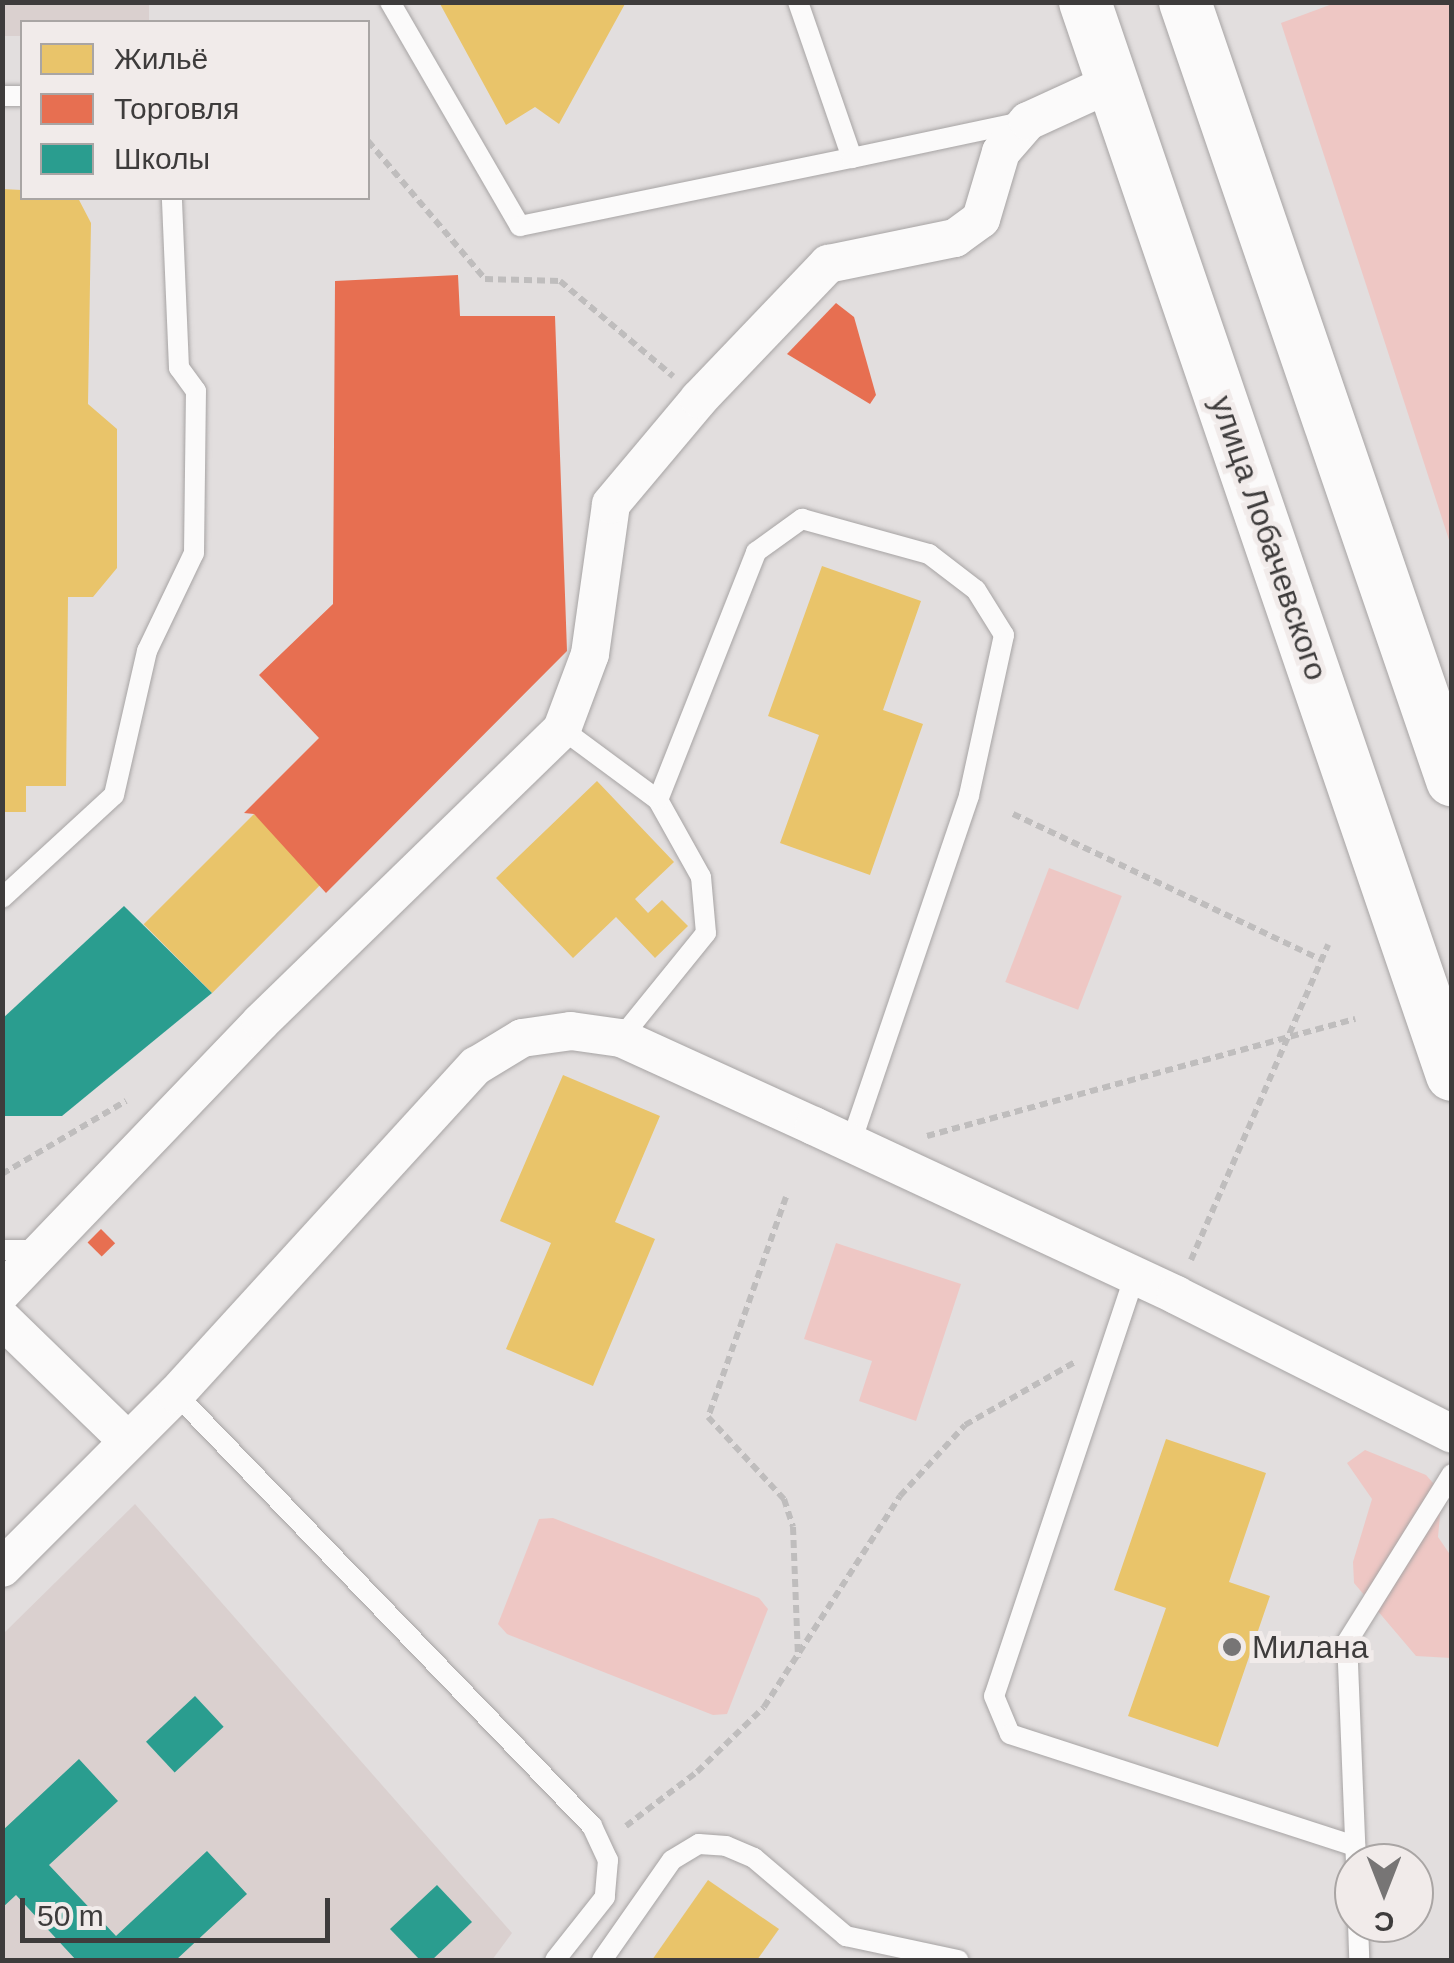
<!DOCTYPE html>
<meta charset="utf-8">
<style>
body{margin:0}
#map{position:relative;width:1454px;height:1963px;overflow:hidden;background:#e2dede;font-family:Arial,sans-serif}
div>[style]{position:absolute}
.built>*{inset:0;background:#dad0cf}
.green>*{inset:0;background:#eec7c4;transform-origin:0 0}
.homes>*{inset:0;background:#e9c46a;transform-origin:0 0}
.shops>*{inset:0;background:#e76f51;transform-origin:0 0}
.schools>*{inset:0;background:#2a9d8f;transform-origin:0 0}
.path>*{height:6px;margin-top:-3px;transform-origin:0;background:repeating-linear-gradient(90deg,#bfbdbd 0 8px,transparent 0 13px)}
.roads{filter:drop-shadow(0 0 2px #a7a4a4) drop-shadow(0 0 2px #a7a4a4)}
.lane>*{height:20px;margin:-10px;padding:0 10px;transform-origin:10px;border-radius:10px;background:#fbfafa}
.street>*{height:38px;margin:-19px;padding:0 19px;transform-origin:19px;border-radius:19px;background:#fbfafa}
.secondary>*{height:52px;margin:-26px;padding:0 26px;transform-origin:26px;border-radius:26px;background:#fbfafa}
.dots>*{width:28px;height:28px;translate:-50% -50%;box-sizing:border-box;border:5px solid #f1ebea;border-radius:50%}
span{translate:-50% -50%;white-space:nowrap;text-align:center;line-height:1.15;-webkit-text-stroke:10px #f1ebea;paint-order:stroke}
.street-label{font-size:32px;color:#3e3c3c}
.poi-label{font-size:32px;color:#3e3c3c}
.left{translate:0 -50%;text-align:left}
.frame{position:absolute;inset:0;border:5px solid #3e3c3c;pointer-events:none}
.legend{position:absolute;left:20px;top:20px;width:350px;height:180px;box-sizing:border-box;background:#f1ebea;border:2px solid #a9a5a4;margin:0;padding:12px 18px;list-style:none;font-size:30px;color:#3e3c3c}
.legend li{display:flex;align-items:center;gap:20px;height:50px}
.legend b{width:50px;border:2px solid #a9a5a4}
.north{position:absolute;left:1334px;top:1843px;width:100px;height:100px;box-sizing:border-box;background:#f1ebea;border:2px solid #a9a5a4;border-radius:50%;rotate:180deg;font-size:28px;font-weight:700;line-height:40px;text-align:center;color:#3e3c3c}
.north::after{content:'';display:block;margin:auto;width:35px;height:45px;background:#777575;clip-path:polygon(50% 0,100% 100%,50% 72%,0 100%)}
.scale{position:absolute;left:20px;top:1898px;width:310px;height:45px;box-sizing:border-box;border:5px solid #3e3c3c;border-top:0;padding-left:12px;font-size:30px;line-height:35px;white-space:nowrap;color:#3e3c3c;-webkit-text-stroke:8px #f1ebea;paint-order:stroke}
</style>
<div id="map">
<div class="built">
<i style="clip-path:polygon(3px 2px,149px 3px,149px 22px,22px 22px,22px 36px,3px 36px)"></i>
<i style="clip-path:polygon(135px 1504px,512px 1933px,492px 1960px,3px 1960px,3px 1634px)"></i>
</div>
<div class="green">
<i style="clip-path:polygon(1335px 3px,1451px 3px,1451px 546px,1281px 23px)"></i>
<i style="left:1049px;top:868px;width:78px;height:122px;rotate:21deg"></i>
<i style="clip-path:polygon(836px 1243px,961px 1284px,916px 1421px,859px 1401px,872px 1361px,804px 1339px)"></i>
<i style="clip-path:polygon(1365px 1450px,1426px 1475px,1442px 1493px,1438px 1537px,1451px 1556px,1451px 1658px,1416px 1656px,1354px 1583px,1353px 1562px,1372px 1499px,1347px 1463px)"></i>
<i style="clip-path:polygon(553px 1518px,759px 1598px,768px 1609px,727px 1714px,713px 1715px,507px 1634px,498px 1624px,539px 1519px)"></i>
</div>
<div class="homes">
<i style="clip-path:polygon(439px 2px,626px 2px,559px 124px,535px 107px,506px 125px)"></i>
<i style="clip-path:polygon(2px 189px,22px 190px,22px 198px,78px 198px,91px 223px,88px 404px,117px 429px,117px 568px,93px 597px,68px 597px,66px 786px,26px 786px,26px 812px,2px 812px)"></i>
<i style="clip-path:polygon(822px 566px,921px 601px,883px 710px,923px 724px,870px 875px,780px 843px,819px 735px,768px 716px)"></i>
<i style="clip-path:polygon(597px 781px,674px 862px,635px 899px,648px 913px,662px 900px,688px 926px,655px 958px,616px 917px,573px 958px,496px 878px)"></i>
<i style="left:254px;top:814px;width:97px;height:156px;rotate:45deg"></i>
<i style="clip-path:polygon(563px 1075px,660px 1116px,615px 1222px,655px 1239px,593px 1386px,506px 1349px,551px 1243px,500px 1221px)"></i>
<i style="clip-path:polygon(1166px 1439px,1266px 1473px,1229px 1582px,1270px 1596px,1218px 1747px,1128px 1716px,1166px 1608px,1114px 1590px)"></i>
<i style="clip-path:polygon(708px 1880px,779px 1929px,757px 1960px,652px 1960px)"></i>
</div>
<div class="shops">
<i style="clip-path:polygon(458px 275px,460px 316px,555px 316px,567px 651px,326px 893px,254px 814px,244px 813px,319px 738px,259px 675px,333px 604px,335px 281px)"></i>
<i style="clip-path:polygon(836px 303px,854px 317px,876px 395px,870px 404px,787px 354px)"></i>
<i style="left:101px;top:1229px;width:20px;height:19px;rotate:45deg"></i>
</div>
<div class="schools">
<i style="clip-path:polygon(124px 906px,212px 993px,62px 1116px,2px 1116px,2px 1019px)"></i>
<i style="left:195px;top:1696px;width:42px;height:67px;rotate:47deg"></i>
<i style="clip-path:polygon(79px 1759px,118px 1801px,49px 1865px,116px 1936px,207px 1851px,247px 1894px,176px 1960px,76px 1960px,16px 1895px,2px 1908px,2px 1831px)"></i>
<i style="clip-path:polygon(437px 1885px,472px 1922px,432px 1960px,420px 1960px,390px 1929px)"></i>
</div>
<div class="path">
<i style="left:368px;top:141px;width:181px;rotate:49.7deg"></i>
<i style="left:485px;top:279px;width:75px;rotate:1.5deg"></i>
<i style="left:560px;top:281px;width:148px;rotate:40.1deg"></i>
<i style="left:1013px;top:814px;width:342px;rotate:25.3deg"></i>
<i style="left:927px;top:1136px;width:444px;rotate:-15.3deg"></i>
<i style="left:2px;top:1174px;width:144px;rotate:-30.5deg"></i>
<i style="left:786px;top:1197px;width:233px;rotate:109.5deg"></i>
<i style="left:708px;top:1417px;width:112px;rotate:47.2deg"></i>
<i style="left:784px;top:1499px;width:29px;rotate:72deg"></i>
<i style="left:793px;top:1527px;width:131px;rotate:87.8deg"></i>
<i style="left:1191px;top:1260px;width:344px;rotate:-66.5deg"></i>
<i style="left:626px;top:1826px;width:89px;rotate:-37.3deg"></i>
<i style="left:697px;top:1772px;width:93px;rotate:-44.1deg"></i>
<i style="left:764px;top:1707px;width:251px;rotate:-57.2deg"></i>
<i style="left:900px;top:1496px;width:96px;rotate:-47.5deg"></i>
<i style="left:965px;top:1425px;width:127px;rotate:-29.8deg"></i>
</div>
<div class="roads">
<div class="lane">
<i style="left:390px;top:2px;width:259px;rotate:59.9deg"></i>
<i style="left:520px;top:226px;width:339px;rotate:-11.6deg"></i>
<i style="left:798px;top:2px;width:165px;rotate:70.9deg"></i>
<i style="left:852px;top:158px;width:173px;rotate:-12deg"></i>
<i style="left:2px;top:96px;width:20px"></i>
<i style="left:562px;top:729px;width:119px;rotate:36.5deg"></i>
<i style="left:658px;top:800px;width:88px;rotate:60.8deg"></i>
<i style="left:701px;top:877px;width:56px;rotate:84.9deg"></i>
<i style="left:706px;top:933px;width:135px;rotate:129deg"></i>
<i style="left:658px;top:800px;width:267px;rotate:-68.4deg"></i>
<i style="left:756px;top:552px;width:57px;rotate:-35.7deg"></i>
<i style="left:802px;top:519px;width:132px;rotate:15.4deg"></i>
<i style="left:929px;top:554px;width:59px;rotate:37.5deg"></i>
<i style="left:976px;top:590px;width:53px;rotate:58.1deg"></i>
<i style="left:1004px;top:635px;width:165px;rotate:102.3deg"></i>
<i style="left:969px;top:796px;width:367px;rotate:108.8deg"></i>
<i style="left:2px;top:898px;width:152px;rotate:-42.6deg"></i>
<i style="left:114px;top:795px;width:148px;rotate:-77.1deg"></i>
<i style="left:147px;top:651px;width:109px;rotate:-64.4deg"></i>
<i style="left:194px;top:553px;width:162px;rotate:-89.3deg"></i>
<i style="left:196px;top:391px;width:29px;rotate:-126deg"></i>
<i style="left:179px;top:368px;width:170px;rotate:-92.4deg"></i>
<i style="left:2px;top:1250px;width:37px"></i>
<i style="left:1135px;top:1275px;width:444px;rotate:108.5deg"></i>
<i style="left:994px;top:1696px;width:41px;rotate:67.2deg"></i>
<i style="left:1010px;top:1734px;width:363px;rotate:18deg"></i>
<i style="left:176px;top:1394px;width:600px;rotate:46.08deg"></i>
<i style="left:592px;top:1826px;width:38px;rotate:65deg"></i>
<i style="left:608px;top:1860px;width:37px;rotate:95deg"></i>
<i style="left:605px;top:1897px;width:80px;rotate:128.4deg"></i>
<i style="left:1356px;top:1863px;width:221px;rotate:-92.3deg"></i>
<i style="left:1347px;top:1642px;width:198px;rotate:-58deg"></i>
<i style="left:1358px;top:1923px;width:37px;rotate:88deg"></i>
<i style="left:602px;top:1960px;width:122px;rotate:-55deg"></i>
<i style="left:672px;top:1860px;width:31px;rotate:-31deg"></i>
<i style="left:699px;top:1844px;width:27px;rotate:4deg"></i>
<i style="left:726px;top:1846px;width:30px;rotate:23deg"></i>
<i style="left:754px;top:1858px;width:121px;rotate:40.3deg"></i>
<i style="left:846px;top:1936px;width:115px;rotate:12.1deg"></i>
</div>
<div class="street">
<i style="left:2px;top:1292px;width:374px;rotate:-46.2deg"></i>
<i style="left:261px;top:1022px;width:420px;rotate:-44.2deg"></i>
<i style="left:562px;top:729px;width:80px;rotate:-69.5deg"></i>
<i style="left:590px;top:654px;width:151px;rotate:-82deg"></i>
<i style="left:611px;top:504px;width:137px;rotate:-50deg"></i>
<i style="left:699px;top:399px;width:187px;rotate:-46.3deg"></i>
<i style="left:828px;top:264px;width:130px;rotate:-11.6deg"></i>
<i style="left:955px;top:238px;width:32px;rotate:-36deg"></i>
<i style="left:981px;top:219px;width:70px;rotate:-73.4deg"></i>
<i style="left:1001px;top:152px;width:41px;rotate:-48.9deg"></i>
<i style="left:1028px;top:121px;width:94px;rotate:-24.6deg"></i>
<i style="left:2px;top:1319px;width:175px;rotate:44.1deg"></i>
<i style="left:2px;top:1568px;width:246px;rotate:-45deg"></i>
<i style="left:176px;top:1394px;width:445px;rotate:-47.6deg"></i>
<i style="left:476px;top:1066px;width:54px;rotate:-31.3deg"></i>
<i style="left:522px;top:1038px;width:49px;rotate:-8.1deg"></i>
<i style="left:571px;top:1031px;width:50px;rotate:8deg"></i>
<i style="left:621px;top:1038px;width:212px;rotate:24.5deg"></i>
<i style="left:814px;top:1126px;width:400px;rotate:25deg"></i>
<i style="left:1176px;top:1295px;width:309px;rotate:26.7deg"></i>
</div>
<div class="secondary">
<i style="left:1085px;top:2px;width:1134px;rotate:71.12deg"></i>
<i style="left:1185px;top:2px;width:823px;rotate:71.06deg"></i>
</div>
</div>
<div class="dots">
<i style="left:1232px;top:1647px;background:#777575"></i>
</div>
<div class="street-label">
<span style="left:1269px;top:538px;rotate:71deg">улица Лобачевского</span>
</div>
<div class="poi-label">
<span class="left" style="left:1252px;top:1647px">Милана</span>
</div>
<div class="frame"></div>
<ul class="legend">
<li><b style="height:28px;background:#e9c46a"></b>Жильё</li>
<li><b style="height:28px;background:#e76f51"></b>Торговля</li>
<li><b style="height:28px;background:#2a9d8f"></b>Школы</li>
</ul>
<div class="north">С</div>
<div class="scale">50 m</div>
</div>
